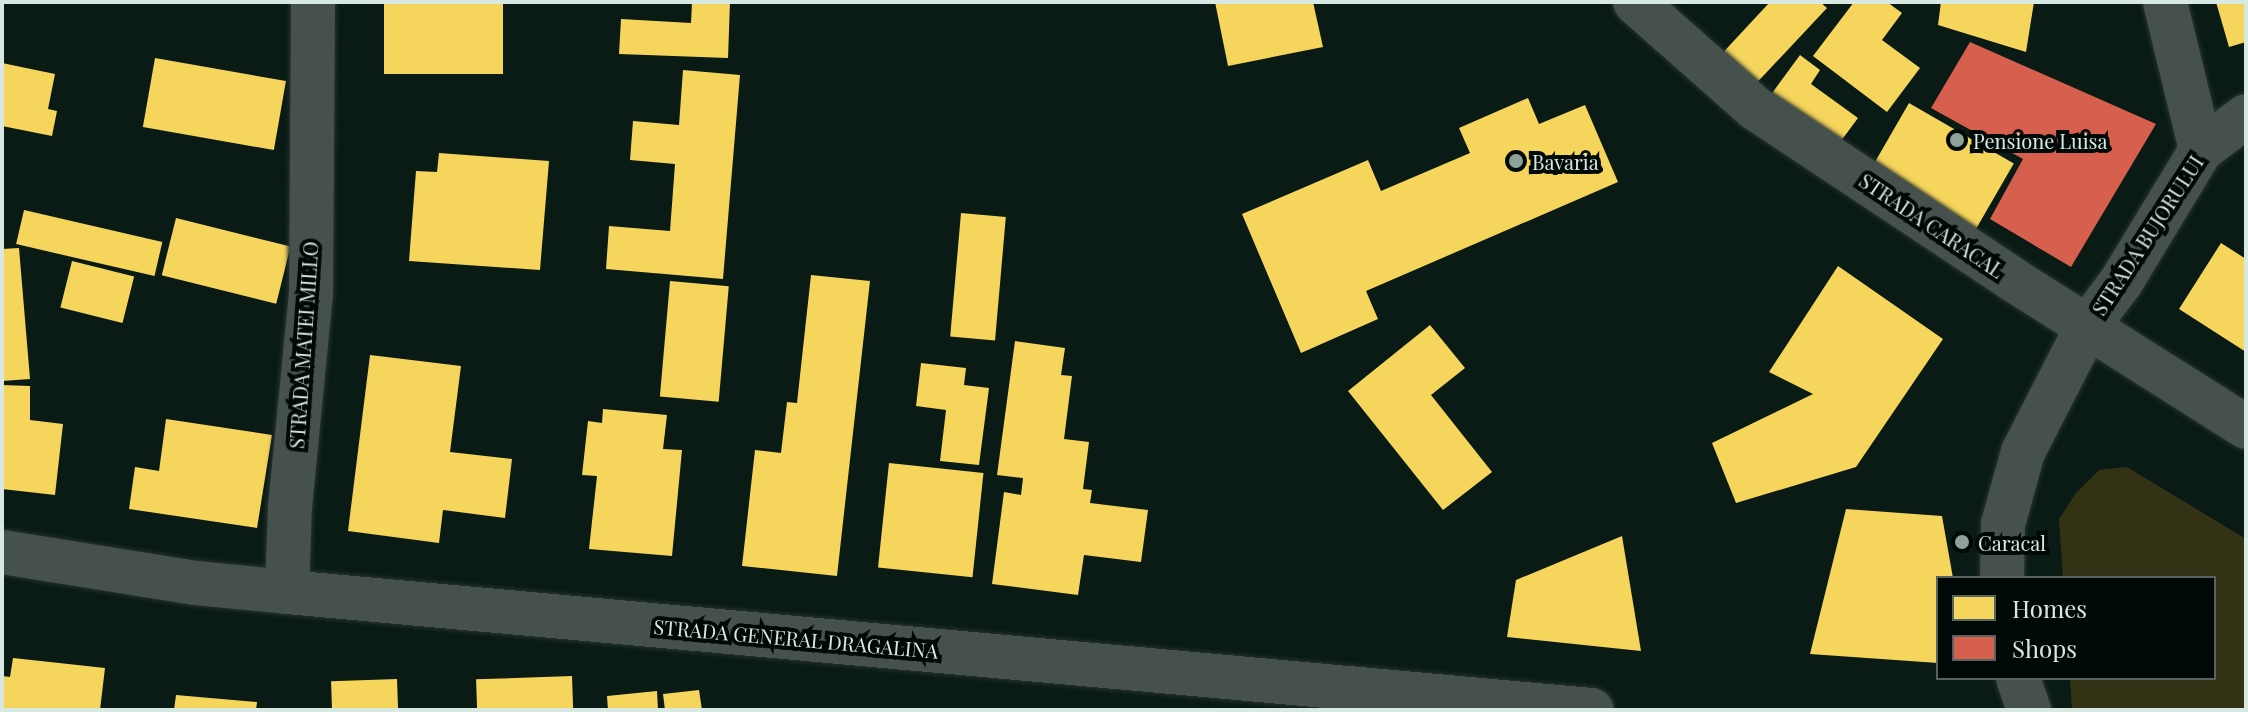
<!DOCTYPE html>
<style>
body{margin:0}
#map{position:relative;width:2248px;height:712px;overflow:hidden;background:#0a1b16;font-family:"Playfair Display",serif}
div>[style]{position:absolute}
.green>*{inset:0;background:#343214}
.homes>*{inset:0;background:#f6d55c;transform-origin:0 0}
.shops>*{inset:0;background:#d6604d}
.roads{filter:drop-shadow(0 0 2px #27332f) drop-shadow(0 0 2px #27332f)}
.minor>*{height:44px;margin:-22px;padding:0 22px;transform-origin:22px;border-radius:22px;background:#46514d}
.tertiary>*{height:44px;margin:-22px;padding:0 22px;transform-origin:22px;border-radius:22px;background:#46514d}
.secondary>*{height:44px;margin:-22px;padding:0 22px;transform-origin:22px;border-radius:22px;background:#46514d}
.dots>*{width:22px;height:22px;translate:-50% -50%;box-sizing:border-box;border:4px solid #010906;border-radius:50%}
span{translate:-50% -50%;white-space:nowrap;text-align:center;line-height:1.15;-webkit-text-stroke:8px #010906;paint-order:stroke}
.poi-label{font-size:20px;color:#d7e9e2}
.left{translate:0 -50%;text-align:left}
.street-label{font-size:20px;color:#d7e9e2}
.frame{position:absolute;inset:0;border:4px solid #d7e9e2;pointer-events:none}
.legend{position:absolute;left:1936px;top:576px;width:280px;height:104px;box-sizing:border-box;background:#010906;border:2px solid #57635e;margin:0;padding:10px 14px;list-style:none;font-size:24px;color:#d7e9e2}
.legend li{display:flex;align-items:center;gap:16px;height:40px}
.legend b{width:40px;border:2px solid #57635e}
</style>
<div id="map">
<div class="green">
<i style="clip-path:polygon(2127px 467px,2246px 539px,2246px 710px,2072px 710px,2070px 678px,2214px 678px,2214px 578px,2063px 578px,2059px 519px,2076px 493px,2099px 470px)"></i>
</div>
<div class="homes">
<i style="left:384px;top:2px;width:119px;height:72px"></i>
<i style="clip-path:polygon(692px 2px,730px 2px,728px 58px,619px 54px,621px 19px,691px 23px)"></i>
<i style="clip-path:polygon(1215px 2px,1313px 2px,1323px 47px,1228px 66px)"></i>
<i style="clip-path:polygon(1770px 2px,1820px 2px,1827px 8px,1749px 91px,1716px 60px)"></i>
<i style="clip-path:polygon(1854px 2px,1887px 2px,1902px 13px,1882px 40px,1920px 68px,1887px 112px,1813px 56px)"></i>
<i style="clip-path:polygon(1941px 2px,2034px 2px,2026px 52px,1938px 25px)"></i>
<i style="clip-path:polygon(2216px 2px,2246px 2px,2246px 42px,2229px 47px)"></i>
<i style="clip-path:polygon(1800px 55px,1820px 70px,1811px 84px,1858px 118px,1838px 145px,1770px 96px)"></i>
<i style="left:155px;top:58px;width:133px;height:70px;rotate:10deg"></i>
<i style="clip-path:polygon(2px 63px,55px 74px,48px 109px,57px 111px,52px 136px,2px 126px)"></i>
<i style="clip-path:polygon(683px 70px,740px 75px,723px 279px,606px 269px,609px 226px,670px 231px,675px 164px,630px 160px,633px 121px,679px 125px)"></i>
<i style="clip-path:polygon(1528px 98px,1539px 124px,1585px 105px,1618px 182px,1366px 291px,1378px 319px,1301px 353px,1242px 214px,1368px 160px,1381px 191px,1470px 153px,1459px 128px)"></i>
<i style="left:1909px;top:103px;width:121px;height:86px;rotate:30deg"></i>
<i style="clip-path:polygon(439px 153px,549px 161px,540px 270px,409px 261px,416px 171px,437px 172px)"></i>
<i style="left:24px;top:210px;width:142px;height:35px;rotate:13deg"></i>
<i style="left:961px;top:213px;width:45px;height:124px;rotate:5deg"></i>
<i style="left:176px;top:218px;width:118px;height:59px;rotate:14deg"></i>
<i style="clip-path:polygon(2221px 243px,2246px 259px,2246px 352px,2179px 309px)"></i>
<i style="clip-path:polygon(19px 248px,30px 379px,2px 381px,2px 249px)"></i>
<i style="left:72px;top:261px;width:64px;height:48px;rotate:14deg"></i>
<i style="clip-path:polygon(1838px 266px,1943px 339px,1856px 467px,1736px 503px,1712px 443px,1813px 394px,1769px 372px)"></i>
<i style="clip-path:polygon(811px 275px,870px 281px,837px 576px,742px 566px,755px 450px,781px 453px,787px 402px,797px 403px)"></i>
<i style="left:670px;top:281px;width:59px;height:116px;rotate:5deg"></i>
<i style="clip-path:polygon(1430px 325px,1465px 368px,1431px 395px,1492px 472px,1443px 510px,1348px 391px)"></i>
<i style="clip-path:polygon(1015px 341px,1065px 348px,1061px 375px,1072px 376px,1064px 439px,1089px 442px,1083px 489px,1092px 490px,1090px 503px,1148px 510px,1141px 562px,1084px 555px,1078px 595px,992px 584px,1004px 492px,1021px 495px,1023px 478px,997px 475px)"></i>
<i style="clip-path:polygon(370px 355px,461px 366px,450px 452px,512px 459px,505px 518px,443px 510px,439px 543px,348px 531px)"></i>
<i style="clip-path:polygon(921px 363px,966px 368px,964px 385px,989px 388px,979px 465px,940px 461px,946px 410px,916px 406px)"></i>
<i style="clip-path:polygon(2px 385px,30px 386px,30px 420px,63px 424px,55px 495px,2px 489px)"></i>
<i style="clip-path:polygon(603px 409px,667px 415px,663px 449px,682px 450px,672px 556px,589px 549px,597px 476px,582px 475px,588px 421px,602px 423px)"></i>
<i style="clip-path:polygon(166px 419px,272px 435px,257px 528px,129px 509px,135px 467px,159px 471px)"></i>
<i style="left:889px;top:463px;width:95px;height:105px;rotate:6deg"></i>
<i style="clip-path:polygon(1846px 509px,1942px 516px,1953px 578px,1938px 578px,1938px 663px,1810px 654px)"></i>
<i style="clip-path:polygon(1622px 536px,1641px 651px,1507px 637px,1516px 580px)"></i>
<i style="clip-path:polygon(13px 658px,105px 668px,100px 710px,2px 710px,2px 676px,10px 677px)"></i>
<i style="left:572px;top:676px;width:34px;height:96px;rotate:88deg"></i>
<i style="left:397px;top:679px;width:31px;height:66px;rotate:88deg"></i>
<i style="clip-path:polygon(699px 690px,702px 710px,665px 710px,663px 694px)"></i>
<i style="clip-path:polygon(657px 691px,658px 710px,608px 710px,607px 696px)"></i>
<i style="clip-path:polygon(176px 695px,257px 702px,256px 710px,174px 710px)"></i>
</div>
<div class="shops">
<i style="clip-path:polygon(1970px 42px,2156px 124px,2071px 267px,1990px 219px,2023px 159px,1931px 108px)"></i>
</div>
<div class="roads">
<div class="minor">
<i style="left:2165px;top:2px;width:152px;rotate:76.3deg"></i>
<i style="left:2087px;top:327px;width:56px;rotate:-52.9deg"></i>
<i style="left:2121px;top:282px;width:154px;rotate:-58.8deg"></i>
<i style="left:2201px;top:150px;width:56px;rotate:-37.1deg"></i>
<i style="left:287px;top:592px;width:85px;rotate:-88deg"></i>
<i style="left:290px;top:507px;width:215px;rotate:-84.4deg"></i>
<i style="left:311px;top:293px;width:291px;rotate:-89.6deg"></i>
</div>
<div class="tertiary">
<i style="left:2px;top:552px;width:196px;rotate:9.1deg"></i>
<i style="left:196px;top:583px;width:91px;rotate:5.6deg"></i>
<i style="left:287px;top:592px;width:1310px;rotate:5.17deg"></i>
</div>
<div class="secondary">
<i style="left:1635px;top:2px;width:160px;rotate:41.5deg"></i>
<i style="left:1755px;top:108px;width:309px;rotate:33.6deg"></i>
<i style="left:2012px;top:279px;width:277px;rotate:32.3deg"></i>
<i style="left:2002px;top:578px;width:54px;rotate:-88.9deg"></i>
<i style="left:2003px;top:524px;width:75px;rotate:-74.5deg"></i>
<i style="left:2023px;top:452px;width:140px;rotate:-62.9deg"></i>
<i style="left:2018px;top:678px;width:34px;rotate:71deg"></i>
</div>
</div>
<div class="dots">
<i style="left:1957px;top:140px;background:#8fa19b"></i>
<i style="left:1516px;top:161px;background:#8fa19b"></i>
<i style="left:1962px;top:542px;background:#8fa19b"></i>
</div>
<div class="poi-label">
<span class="left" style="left:1973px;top:140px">Pensione Luisa</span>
<span class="left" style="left:1532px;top:161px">Bavaria</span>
<span class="left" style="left:1978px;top:542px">Caracal</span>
</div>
<div class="street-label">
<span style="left:1932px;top:225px;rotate:34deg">STRADA CARACAL</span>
<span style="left:2147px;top:235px;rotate:-57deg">STRADA BUJORULUI</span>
<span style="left:303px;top:345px;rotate:-86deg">STRADA MATEI MILLO</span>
<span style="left:796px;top:638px;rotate:5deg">STRADA GENERAL DRAGALINA</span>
</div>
<div class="frame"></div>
<ul class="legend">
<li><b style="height:22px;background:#f6d55c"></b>Homes</li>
<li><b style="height:22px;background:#d6604d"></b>Shops</li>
</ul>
</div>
